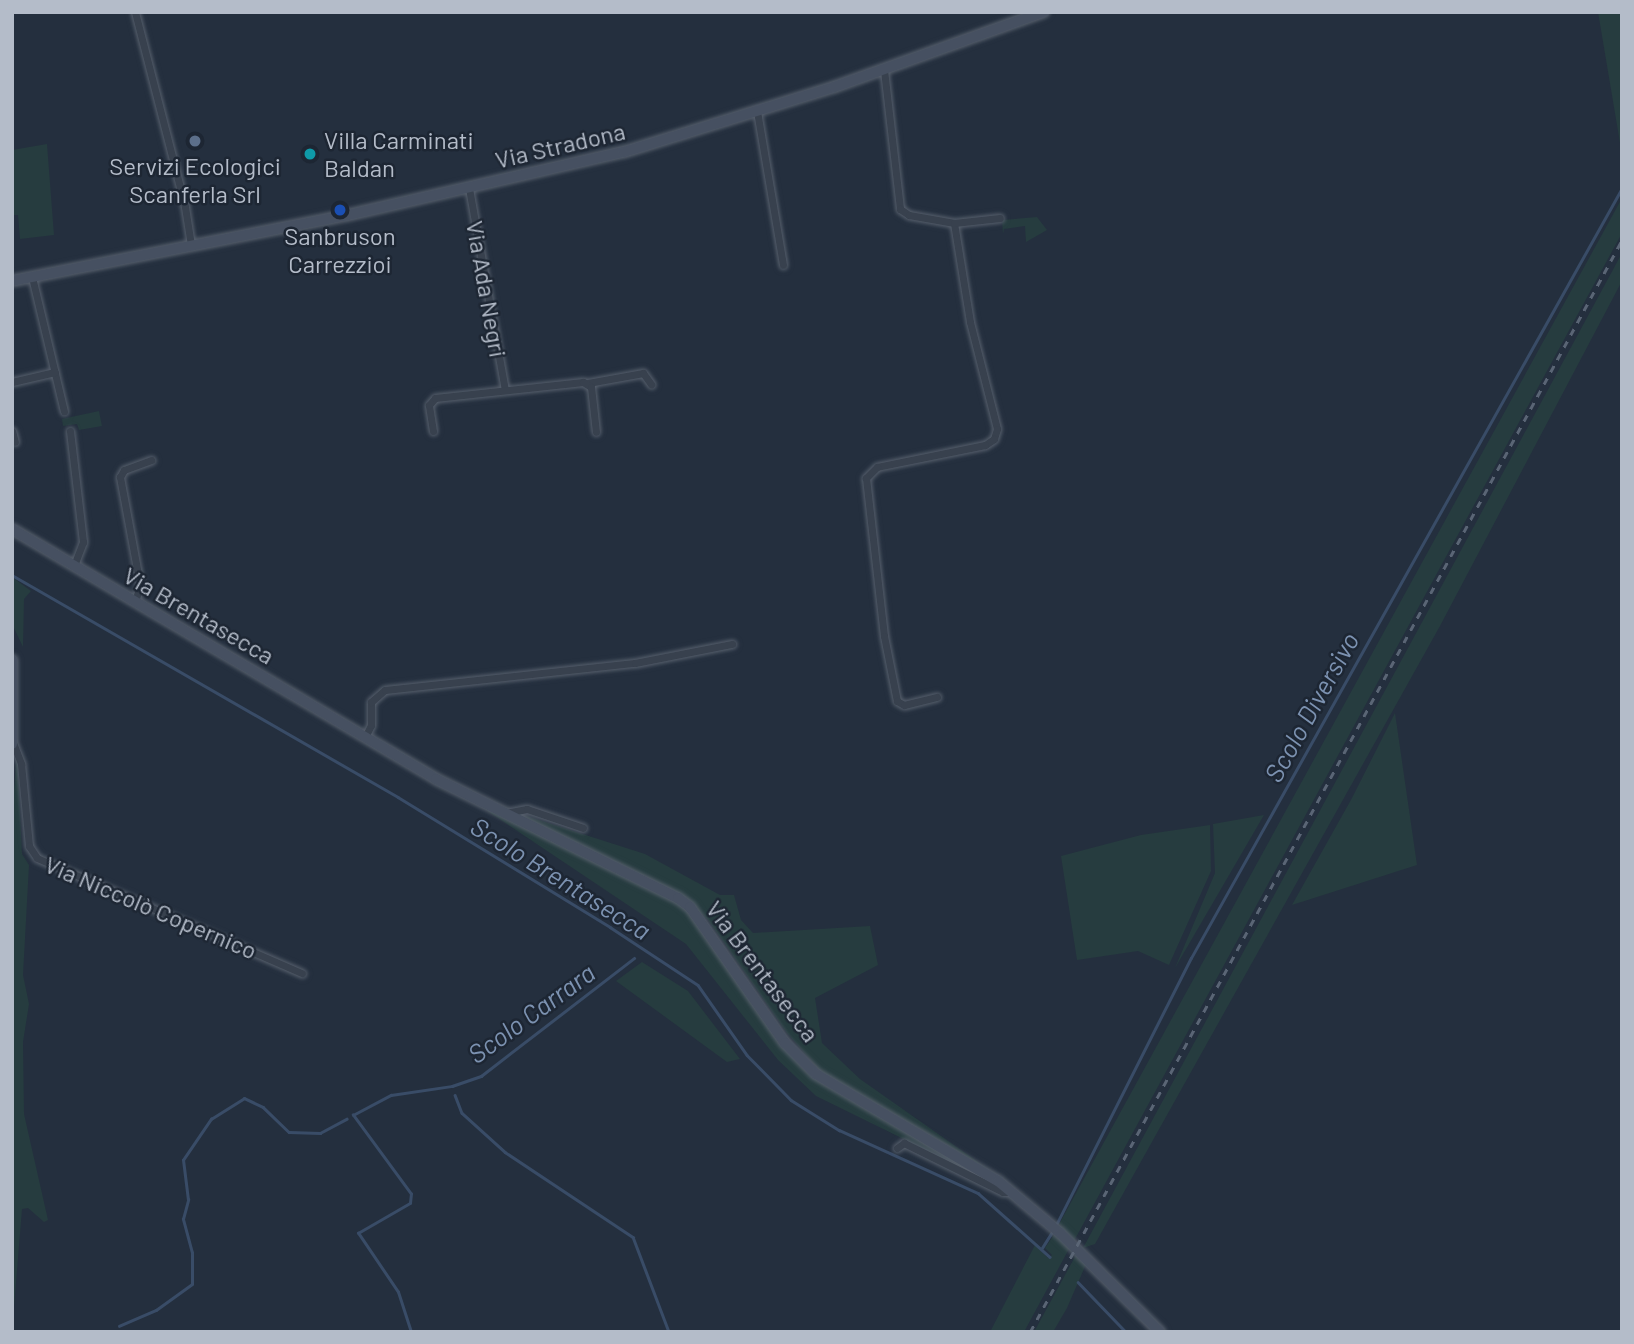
<!DOCTYPE html>
<meta charset="utf-8">
<style>
body{margin:0}
#map{position:relative;width:1634px;height:1344px;overflow:hidden;background:#242f3e;font-family:Barlow,sans-serif}
div>[style]{position:absolute}
.green>*{inset:0;background:#263c3f}
.stream>*{height:2.5px;margin:-1.25px;padding:0 1.25px;transform-origin:1.25px;border-radius:1.25px;background:#394c67}
.roads{filter:drop-shadow(0 0 2px #565f6c) drop-shadow(0 0 2px #565f6c)}
.street>*{height:7px;margin:-3.5px;padding:0 3.5px;transform-origin:3.5px;border-radius:3.5px;background:#38414e}
.secondary>*{height:10px;margin:-5px;padding:0 5px;transform-origin:5px;border-radius:5px;background:#465061}
.rail>*{height:2.5px;margin-top:-1.25px;transform-origin:0;background:repeating-linear-gradient(90deg,#5a6575 0 7px,transparent 0 14px)}
.dots>*{width:19px;height:19px;translate:-50% -50%;box-sizing:border-box;border:4px solid #1d2633;border-radius:50%}
span{translate:-50% -50%;white-space:nowrap;text-align:center;line-height:1.15;-webkit-text-stroke:5px #1d2633;paint-order:stroke}
.poi-label{font-size:24px;color:#b4bcc9}
.left{translate:0 -50%;text-align:left}
.street-label{font-size:24px;color:#b4bcc9}
.water-label{font-size:26px;color:#7c92b1;font-style:italic}
.frame{position:absolute;inset:0;border:14px solid #b4bcc9;pointer-events:none}
</style>
<div id="map">
<div class="green">
<i style="clip-path:polygon(1598px 12px,1622px 12px,1621px 149px)"></i>
<i style="clip-path:polygon(47px 144px,54px 235px,20px 239px,18px 215px,12px 215px,12px 150px)"></i>
<i style="clip-path:polygon(1622px 198px,1622px 233px,1074px 1241px,1058px 1226px)"></i>
<i style="clip-path:polygon(1037px 217px,1047px 230px,1026px 242px,1025px 226px,1004px 229px,1003px 234px,1002px 220px)"></i>
<i style="clip-path:polygon(1622px 253px,1622px 281px,1440px 626px,1095px 1244px,1083px 1248px)"></i>
<i style="clip-path:polygon(99px 411px,102px 426px,79px 430px,77px 424px,63px 426px,62px 419px)"></i>
<i style="clip-path:polygon(12px 577px,31px 591px,24px 599px,23px 647px,12px 624px)"></i>
<i style="clip-path:polygon(1395px 713px,1417px 865px,1292px 905px,1352px 798px)"></i>
<i style="clip-path:polygon(17px 751px,22px 854px,29px 865px,23px 975px,29px 1004px,23px 1042px,24px 1114px,48px 1220px,44px 1222px,28px 1208px,22px 1209px,12px 1332px,12px 817px)"></i>
<i style="clip-path:polygon(480px 806px,687px 908px,782px 1047px,819px 1082px,985px 1179px,816px 1096px,778px 1060px,686px 944px)"></i>
<i style="clip-path:polygon(517px 813px,645px 854px,720px 895px,734px 895px,741px 920px,753px 933px,870px 926px,878px 965px,815px 998px,822px 1043px,860px 1079px,988px 1169px,819px 1070px,787px 1033px,708px 920px,685px 898px)"></i>
<i style="clip-path:polygon(1264px 815px,1175px 968px,1215px 873px,1213px 824px)"></i>
<i style="clip-path:polygon(1210px 825px,1211px 871px,1169px 965px,1138px 951px,1077px 960px,1061px 856px,1141px 835px)"></i>
<i style="clip-path:polygon(642px 962px,688px 991px,740px 1059px,727px 1062px,616px 981px)"></i>
<i style="clip-path:polygon(1055px 1233px,1070px 1247px,1024px 1332px,990px 1332px,1035px 1245px,1048px 1258px,1052px 1255px,1045px 1248px)"></i>
<i style="clip-path:polygon(1077px 1253px,1087px 1262px,1067px 1308px,1053px 1332px,1034px 1332px)"></i>
</div>
<div class="stream">
<i style="left:12px;top:575px;width:445px;rotate:29.9deg"></i>
<i style="left:398px;top:797px;width:249px;rotate:31.5deg"></i>
<i style="left:610px;top:927px;width:105px;rotate:33.4deg"></i>
<i style="left:698px;top:985px;width:85px;rotate:55deg"></i>
<i style="left:747px;top:1055px;width:63px;rotate:45.6deg"></i>
<i style="left:791px;top:1100px;width:57px;rotate:32deg"></i>
<i style="left:839px;top:1130px;width:153px;rotate:24.4deg"></i>
<i style="left:978px;top:1193px;width:96px;rotate:41.6deg"></i>
<i style="left:455px;top:1095px;width:19px;rotate:69deg"></i>
<i style="left:462px;top:1113px;width:58px;rotate:42.2deg"></i>
<i style="left:505px;top:1152px;width:154px;rotate:33.6deg"></i>
<i style="left:633px;top:1237px;width:102px;rotate:69.2deg"></i>
<i style="left:1055px;top:1227px;width:301px;rotate:-63.2deg"></i>
<i style="left:1191px;top:958px;width:882px;rotate:-60.76deg"></i>
<i style="left:1042px;top:1248px;width:19px;rotate:-58deg"></i>
<i style="left:1078px;top:1282px;width:69px;rotate:46.2deg"></i>
<i style="left:119px;top:1326px;width:40px;rotate:-23.4deg"></i>
<i style="left:156px;top:1310px;width:44px;rotate:-35.8deg"></i>
<i style="left:192px;top:1284px;width:31px;rotate:-90deg"></i>
<i style="left:192px;top:1253px;width:35px;rotate:-105deg"></i>
<i style="left:183px;top:1219px;width:20px;rotate:-75deg"></i>
<i style="left:188px;top:1200px;width:40px;rotate:-97.1deg"></i>
<i style="left:183px;top:1160px;width:50px;rotate:-55.7deg"></i>
<i style="left:211px;top:1119px;width:39px;rotate:-32deg"></i>
<i style="left:244px;top:1098px;width:21px;rotate:25deg"></i>
<i style="left:263px;top:1107px;width:36px;rotate:44deg"></i>
<i style="left:289px;top:1132px;width:31px;rotate:2deg"></i>
<i style="left:320px;top:1133px;width:30px;rotate:-28deg"></i>
<i style="left:411px;top:1332px;width:42px;rotate:-108deg"></i>
<i style="left:398px;top:1292px;width:71px;rotate:-124.1deg"></i>
<i style="left:358px;top:1233px;width:60px;rotate:-30deg"></i>
<i style="left:410px;top:1203px;width:9px;rotate:-84deg"></i>
<i style="left:411px;top:1194px;width:98px;rotate:-126.3deg"></i>
<i style="left:353px;top:1115px;width:43px;rotate:-27.8deg"></i>
<i style="left:391px;top:1095px;width:62px;rotate:-8.4deg"></i>
<i style="left:452px;top:1086px;width:31px;rotate:-19deg"></i>
<i style="left:481px;top:1076px;width:193px;rotate:-37.6deg"></i>
</div>
<div class="roads">
<div class="street">
<i style="left:135px;top:12px;width:201px;rotate:75.6deg"></i>
<i style="left:185px;top:207px;width:38px;rotate:81deg"></i>
<i style="left:884px;top:70px;width:140px;rotate:83.4deg"></i>
<i style="left:900px;top:209px;width:11px;rotate:34deg"></i>
<i style="left:909px;top:215px;width:46px;rotate:10.1deg"></i>
<i style="left:954px;top:223px;width:100px;rotate:80.8deg"></i>
<i style="left:970px;top:322px;width:110px;rotate:75.8deg"></i>
<i style="left:997px;top:429px;width:10px;rotate:107deg"></i>
<i style="left:994px;top:439px;width:11px;rotate:146deg"></i>
<i style="left:985px;top:445px;width:110px;rotate:168.5deg"></i>
<i style="left:877px;top:467px;width:16px;rotate:135deg"></i>
<i style="left:866px;top:478px;width:159px;rotate:83.5deg"></i>
<i style="left:884px;top:636px;width:66px;rotate:78.7deg"></i>
<i style="left:897px;top:701px;width:8px;rotate:30deg"></i>
<i style="left:904px;top:705px;width:34px;rotate:-14deg"></i>
<i style="left:757px;top:111px;width:156px;rotate:80.4deg"></i>
<i style="left:469px;top:188px;width:205px;rotate:79.9deg"></i>
<i style="left:954px;top:223px;width:46px;rotate:-6.2deg"></i>
<i style="left:32px;top:277px;width:138px;rotate:76.6deg"></i>
<i style="left:12px;top:382px;width:44px;rotate:-13.1deg"></i>
<i style="left:588px;top:383px;width:56px;rotate:-10.3deg"></i>
<i style="left:643px;top:373px;width:14px;rotate:54deg"></i>
<i style="left:12px;top:431px;width:11px;rotate:75deg"></i>
<i style="left:70px;top:431px;width:112px;rotate:83.3deg"></i>
<i style="left:83px;top:542px;width:25px;rotate:111deg"></i>
<i style="left:433px;top:431px;width:26px;rotate:-99deg"></i>
<i style="left:429px;top:405px;width:9px;rotate:-49deg"></i>
<i style="left:435px;top:398px;width:149px;rotate:-6.2deg"></i>
<i style="left:583px;top:382px;width:9px;rotate:32deg"></i>
<i style="left:591px;top:387px;width:45px;rotate:83.7deg"></i>
<i style="left:135px;top:602px;width:18px;rotate:-74deg"></i>
<i style="left:140px;top:585px;width:110px;rotate:-100.5deg"></i>
<i style="left:120px;top:477px;width:8px;rotate:-60deg"></i>
<i style="left:124px;top:470px;width:29px;rotate:-20deg"></i>
<i style="left:365px;top:737px;width:13px;rotate:-63deg"></i>
<i style="left:371px;top:725px;width:23px;rotate:-90deg"></i>
<i style="left:371px;top:702px;width:18px;rotate:-41deg"></i>
<i style="left:385px;top:690px;width:251px;rotate:-6.2deg"></i>
<i style="left:635px;top:663px;width:99px;rotate:-11.1deg"></i>
<i style="left:12px;top:740px;width:26px;rotate:69deg"></i>
<i style="left:21px;top:764px;width:82px;rotate:84.4deg"></i>
<i style="left:29px;top:846px;width:14px;rotate:56deg"></i>
<i style="left:37px;top:858px;width:289px;rotate:23.5deg"></i>
<i style="left:506px;top:813px;width:21px;rotate:-11deg"></i>
<i style="left:527px;top:809px;width:59px;rotate:18.7deg"></i>
<i style="left:897px;top:1148px;width:9px;rotate:-36deg"></i>
<i style="left:904px;top:1143px;width:110px;rotate:26.3deg"></i>
<i style="left:1003px;top:1192px;width:9px"></i>
</div>
<div class="secondary">
<i style="left:12px;top:281px;width:342px;rotate:-11.1deg"></i>
<i style="left:348px;top:215px;width:283px;rotate:-12.9deg"></i>
<i style="left:624px;top:152px;width:220px;rotate:-17.2deg"></i>
<i style="left:834px;top:87px;width:223px;rotate:-19.7deg"></i>
<i style="left:12px;top:529px;width:492px;rotate:30.5deg"></i>
<i style="left:436px;top:779px;width:270px;rotate:26.2deg"></i>
<i style="left:678px;top:898px;width:15px;rotate:37deg"></i>
<i style="left:690px;top:907px;width:166px;rotate:55.1deg"></i>
<i style="left:785px;top:1043px;width:44px;rotate:45deg"></i>
<i style="left:816px;top:1074px;width:211px;rotate:30.5deg"></i>
<i style="left:998px;top:1181px;width:81px;rotate:40deg"></i>
<i style="left:1060px;top:1233px;width:141px;rotate:44.7deg"></i>
<i style="left:12px;top:660px;width:84px;rotate:90deg"></i>
</div>
</div>
<div class="rail">
<i style="left:1030px;top:1332px;width:1242px;rotate:-61.54deg"></i>
</div>
<div class="dots">
<i style="left:195px;top:141px;background:#5c6f8a"></i>
<i style="left:310px;top:154px;background:#0f9aa8"></i>
<i style="left:340px;top:210px;background:#1a4fb4"></i>
</div>
<div class="poi-label">
<span class="left" style="left:324px;top:154px">Villa Carminati<br>Baldan</span>
<span style="left:195px;top:180px">Servizi Ecologici<br>Scanferla Srl</span>
<span style="left:340px;top:250px">Sanbruson<br>Carrezzioi</span>
</div>
<div class="street-label">
<span style="left:560px;top:145px;rotate:-13deg">Via Stradona</span>
<span style="left:487px;top:289px;rotate:80deg">Via Ada Negri</span>
<span style="left:199px;top:615px;rotate:30deg">Via Brentasecca</span>
<span style="left:151px;top:907px;rotate:23deg">Via Niccolò Copernico</span>
<span style="left:763px;top:971px;rotate:53deg">Via Brentasecca</span>
</div>
<div class="water-label">
<span style="left:1311px;top:707px;rotate:-61deg">Scolo Diversivo</span>
<span style="left:561px;top:878px;rotate:32deg">Scolo Brentasecca</span>
<span style="left:531px;top:1013px;rotate:-36deg">Scolo Carrara</span>
</div>
<div class="frame"></div>
</div>
